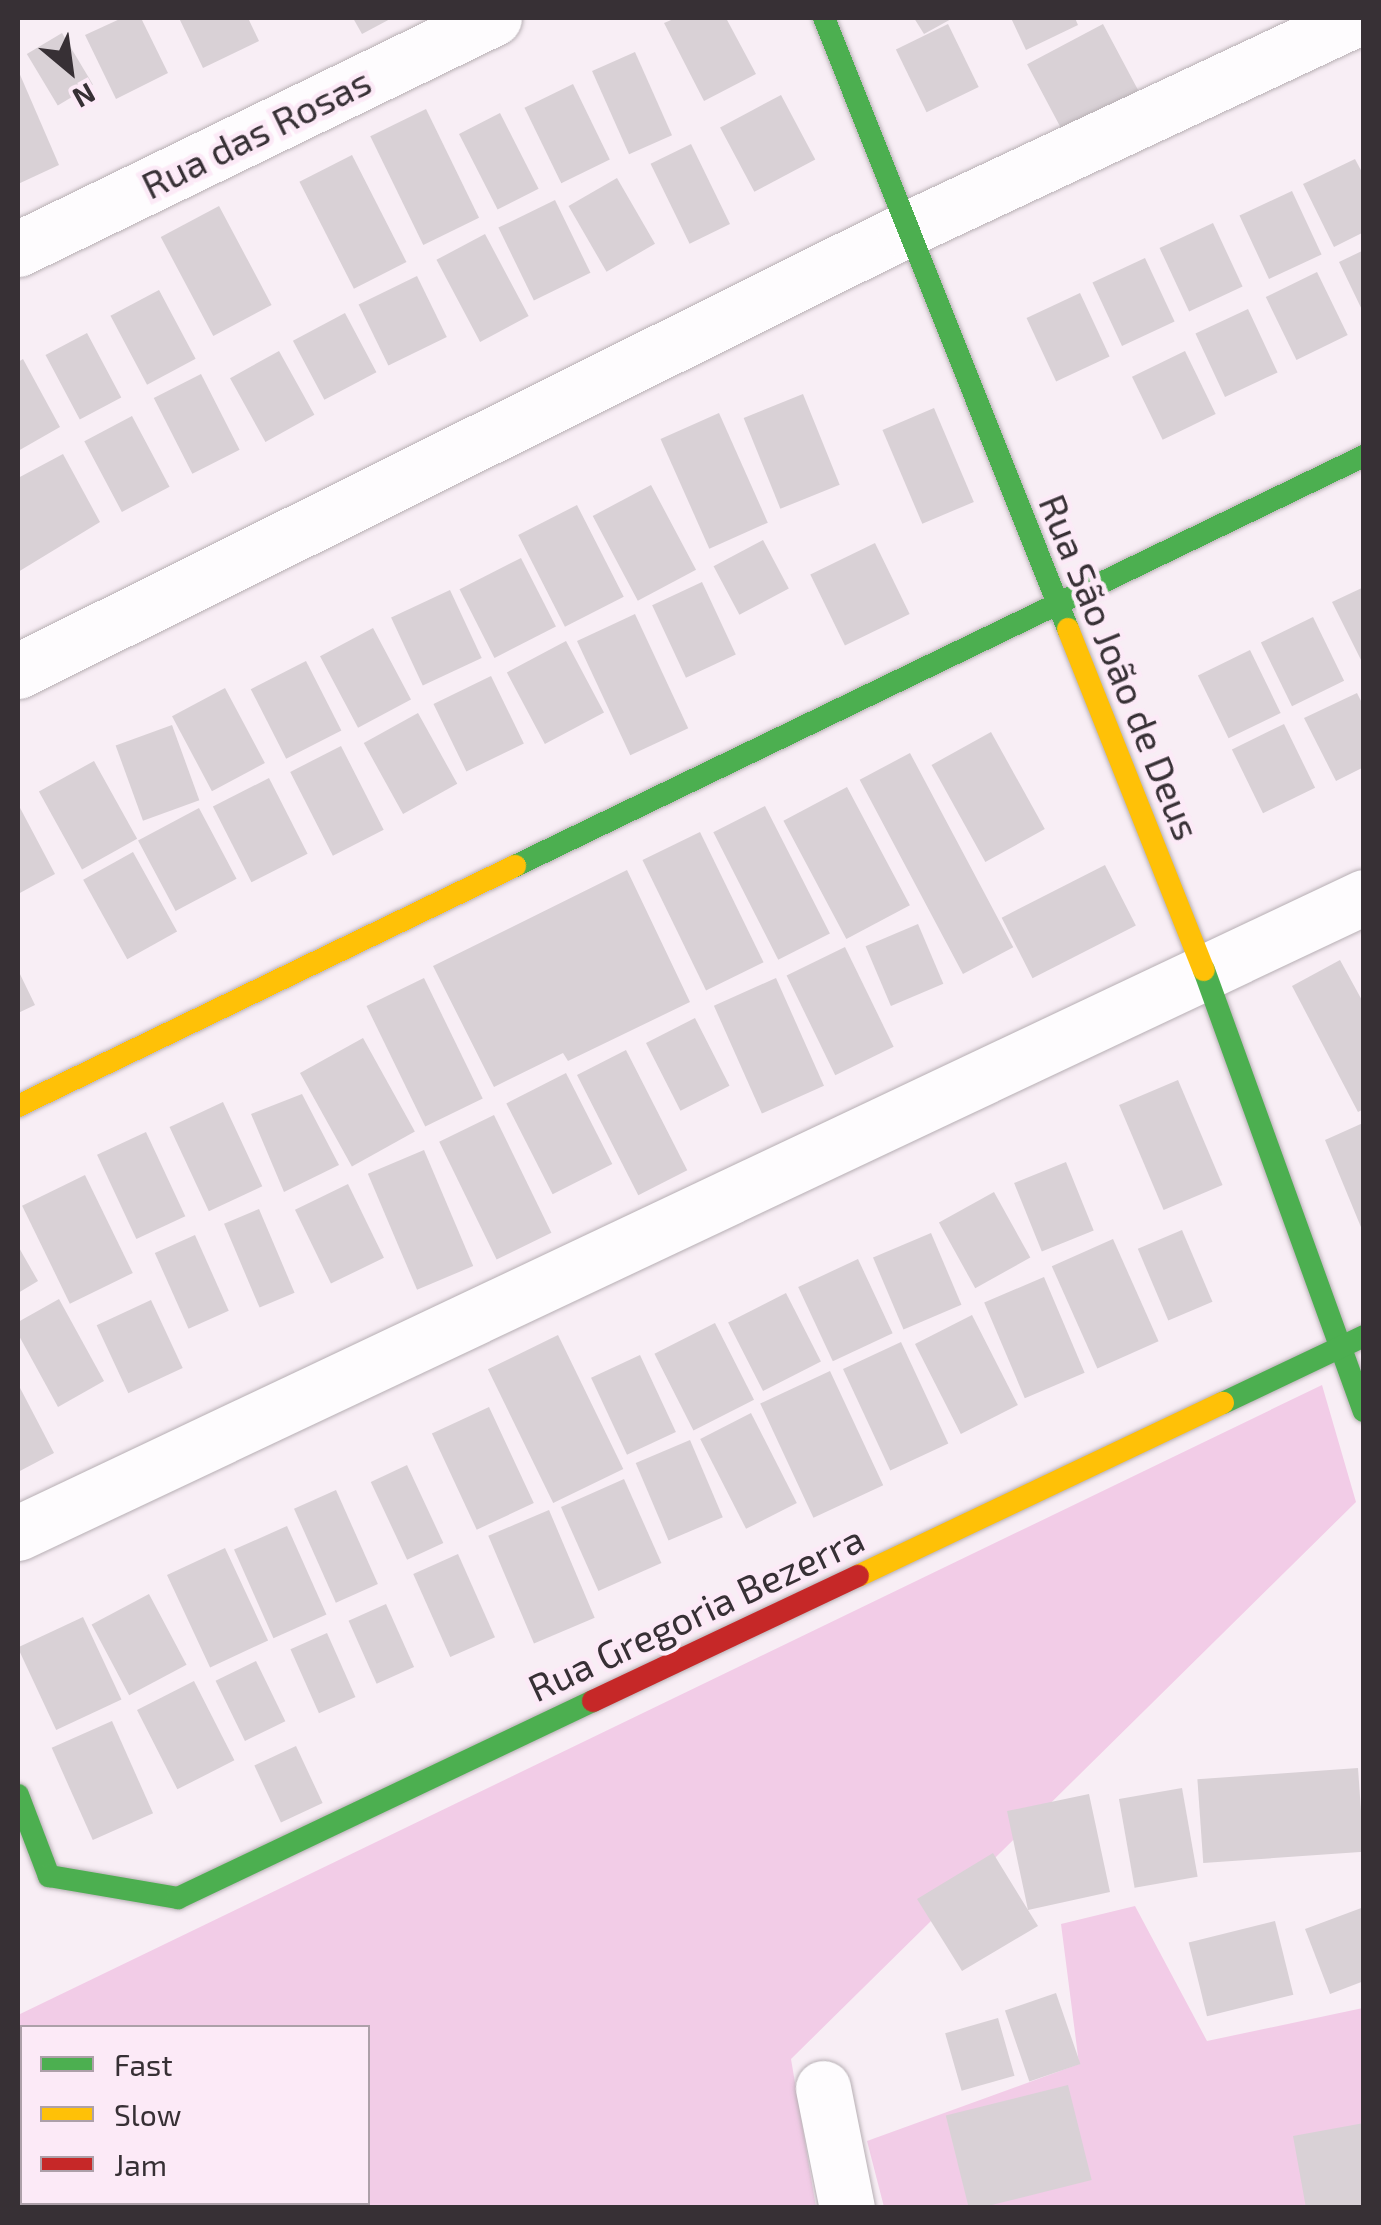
<!DOCTYPE html>
<meta charset="utf-8">
<style>
body{margin:0}
#map{position:relative;width:1381px;height:2225px;overflow:hidden;background:#f8eef5;font-family:"Exo 2",sans-serif}
div>[style]{position:absolute}
.green>*{inset:0;background:#f2cce7}
.building>*{inset:0;background:#d9d1d6;transform-origin:0 0}
.roads{filter:drop-shadow(0 0 2px #b7afb4) drop-shadow(0 0 2px #b7afb4)}
.street>*{height:55px;margin:-27.5px;padding:0 27.5px;transform-origin:27.5px;border-radius:27.5px;background:#fefcfe}
.fast>*{height:22px;margin:-11px;padding:0 11px;transform-origin:11px;border-radius:11px;background:#4caf50}
.slow>*{height:22px;margin:-11px;padding:0 11px;transform-origin:11px;border-radius:11px;background:#ffc107}
.jam>*{height:22px;margin:-11px;padding:0 11px;transform-origin:11px;border-radius:11px;background:#c62828}
span{translate:-50% -50%;white-space:nowrap;text-align:center;line-height:1.15;-webkit-text-stroke:9px #fceaf7;paint-order:stroke}
.street-label{font-size:38px;color:#373035}
.frame{position:absolute;inset:0;border:20px solid #373035;pointer-events:none}
.legend{position:absolute;left:20px;top:2025px;width:350px;height:180px;box-sizing:border-box;background:#fceaf7;border:2px solid #ada0a9;margin:0;padding:12px 18px;list-style:none;font-size:30px;color:#373035}
.legend li{display:flex;align-items:center;gap:20px;height:50px}
.legend b{width:50px;border:2px solid #ada0a9}
.north{position:absolute;left:20px;top:20px;width:100px;height:100px;-webkit-text-stroke:8px #fceaf7;paint-order:stroke;rotate:151deg;font-size:28px;font-weight:700;line-height:40px;text-align:center;color:#373035}
.north::after{content:'';display:block;margin:auto;width:35px;height:45px;background:#373035;clip-path:polygon(50% 0,100% 100%,50% 72%,0 100%)}
</style>
<div id="map">
<div class="green">
<i style="clip-path:polygon(evenodd,1322px 1385px,1356px 1502px,791px 2059px,816px 2207px,18px 2208px,18px 2015px,1322px 1385px,22px 2028px,368px 2028px,368px 2202px,22px 2202px,22px 2028px)"></i>
<i style="clip-path:polygon(1135px 1906px,1207px 2041px,1363px 2008px,1363px 2207px,884px 2207px,867px 2141px,1079px 2064px,1061px 1924px)"></i>
</div>
<div class="building">
<i style="clip-path:polygon(122px 18px,141px 18px,168px 73px,116px 99px,85px 35px)"></i>
<i style="clip-path:polygon(179px 18px,248px 18px,259px 41px,203px 68px)"></i>
<i style="clip-path:polygon(353px 18px,392px 18px,362px 34px)"></i>
<i style="clip-path:polygon(676px 18px,726px 18px,756px 74px,704px 101px,664px 23px)"></i>
<i style="clip-path:polygon(914px 18px,953px 18px,924px 34px)"></i>
<i style="clip-path:polygon(1011px 18px,1075px 18px,1078px 25px,1026px 50px)"></i>
<i style="left:948px;top:24px;width:70px;height:58px;rotate:64deg"></i>
<i style="left:1103px;top:24px;width:84px;height:86px;rotate:62deg"></i>
<i style="left:62px;top:33px;width:60px;height:41px;rotate:59deg"></i>
<i style="left:635px;top:52px;width:91px;height:47px;rotate:66deg"></i>
<i style="clip-path:polygon(18px 70px,59px 165px,18px 184px)"></i>
<i style="left:573px;top:84px;width:84px;height:54px;rotate:64deg"></i>
<i style="left:781px;top:95px;width:73px;height:69px;rotate:62deg"></i>
<i style="left:426px;top:109px;width:121px;height:62px;rotate:64deg"></i>
<i style="left:500px;top:113px;width:85px;height:46px;rotate:63deg"></i>
<i style="left:691px;top:144px;width:89px;height:45px;rotate:64deg"></i>
<i style="left:352px;top:155px;width:120px;height:59px;rotate:63deg"></i>
<i style="clip-path:polygon(1355px 159px,1364px 176px,1364px 232px,1334px 247px,1303px 184px)"></i>
<i style="left:617px;top:178px;width:76px;height:56px;rotate:60deg"></i>
<i style="left:1292px;top:191px;width:70px;height:58px;rotate:65deg"></i>
<i style="left:555px;top:200px;width:81px;height:63px;rotate:64deg"></i>
<i style="left:219px;top:206px;width:112px;height:66px;rotate:62deg"></i>
<i style="left:1213px;top:223px;width:70px;height:59px;rotate:65deg"></i>
<i style="left:485px;top:234px;width:93px;height:55px;rotate:62deg"></i>
<i style="clip-path:polygon(1364px 250px,1364px 314px,1339px 262px)"></i>
<i style="left:1145px;top:258px;width:70px;height:58px;rotate:65deg"></i>
<i style="left:1317px;top:272px;width:70px;height:57px;rotate:64deg"></i>
<i style="left:417px;top:276px;width:68px;height:65px;rotate:64deg"></i>
<i style="left:159px;top:290px;width:78px;height:55px;rotate:62deg"></i>
<i style="left:1080px;top:293px;width:70px;height:59px;rotate:65deg"></i>
<i style="left:1248px;top:309px;width:70px;height:58px;rotate:65deg"></i>
<i style="left:345px;top:313px;width:67px;height:59px;rotate:62deg"></i>
<i style="left:87px;top:333px;width:73px;height:47px;rotate:62deg"></i>
<i style="left:279px;top:351px;width:73px;height:56px;rotate:61deg"></i>
<i style="left:1185px;top:351px;width:70px;height:59px;rotate:64deg"></i>
<i style="clip-path:polygon(23px 359px,60px 427px,18px 451px,18px 362px)"></i>
<i style="left:201px;top:374px;width:85px;height:53px;rotate:63deg"></i>
<i style="left:803px;top:394px;width:98px;height:64px;rotate:68deg"></i>
<i style="left:934px;top:408px;width:102px;height:56px;rotate:67deg"></i>
<i style="left:719px;top:413px;width:120px;height:64px;rotate:66deg"></i>
<i style="left:132px;top:416px;width:80px;height:54px;rotate:62deg"></i>
<i style="clip-path:polygon(63px 454px,100px 522px,18px 572px,18px 478px)"></i>
<i style="left:651px;top:485px;width:96px;height:66px;rotate:62deg"></i>
<i style="left:577px;top:505px;width:103px;height:66px;rotate:63deg"></i>
<i style="left:763px;top:540px;width:55px;height:56px;rotate:62deg"></i>
<i style="left:875px;top:543px;width:79px;height:72px;rotate:64deg"></i>
<i style="left:521px;top:558px;width:77px;height:69px;rotate:63deg"></i>
<i style="left:702px;top:582px;width:80px;height:55px;rotate:65deg"></i>
<i style="clip-path:polygon(1364px 587px,1364px 666px,1332px 602px)"></i>
<i style="left:450px;top:590px;width:75px;height:65px;rotate:65deg"></i>
<i style="left:635px;top:614px;width:126px;height:64px;rotate:65deg"></i>
<i style="left:1313px;top:617px;width:71px;height:58px;rotate:64deg"></i>
<i style="left:373px;top:628px;width:81px;height:60px;rotate:62deg"></i>
<i style="left:566px;top:641px;width:81px;height:67px;rotate:62deg"></i>
<i style="left:1250px;top:650px;width:70px;height:58px;rotate:64deg"></i>
<i style="left:306px;top:661px;width:78px;height:62px;rotate:63deg"></i>
<i style="left:491px;top:676px;width:75px;height:64px;rotate:64deg"></i>
<i style="left:225px;top:688px;width:85px;height:60px;rotate:62deg"></i>
<i style="clip-path:polygon(1357px 693px,1364px 707px,1364px 767px,1336px 781px,1304px 718px)"></i>
<i style="left:418px;top:713px;width:81px;height:62px;rotate:61deg"></i>
<i style="left:1284px;top:724px;width:71px;height:58px;rotate:64deg"></i>
<i style="left:172px;top:725px;width:80px;height:60px;rotate:70deg"></i>
<i style="left:991px;top:732px;width:111px;height:68px;rotate:61deg"></i>
<i style="left:341px;top:746px;width:94px;height:57px;rotate:63deg"></i>
<i style="left:910px;top:753px;width:220px;height:57px;rotate:62deg"></i>
<i style="left:94px;top:761px;width:89px;height:63px;rotate:61deg"></i>
<i style="left:269px;top:778px;width:85px;height:63px;rotate:63deg"></i>
<i style="left:847px;top:787px;width:134px;height:72px;rotate:62deg"></i>
<i style="clip-path:polygon(18px 804px,55px 874px,18px 894px)"></i>
<i style="left:765px;top:806px;width:143px;height:58px;rotate:63deg"></i>
<i style="left:199px;top:808px;width:80px;height:69px;rotate:62deg"></i>
<i style="left:700px;top:832px;width:145px;height:64px;rotate:64deg"></i>
<i style="left:133px;top:852px;width:91px;height:57px;rotate:61deg"></i>
<i style="left:1105px;top:865px;width:68px;height:116px;rotate:63deg"></i>
<i style="clip-path:polygon(627px 870px,690px 1002px,568px 1061px,563px 1053px,494px 1087px,433px 966px)"></i>
<i style="left:918px;top:924px;width:65px;height:57px;rotate:67deg"></i>
<i style="left:845px;top:947px;width:111px;height:65px;rotate:64deg"></i>
<i style="clip-path:polygon(1340px 960px,1364px 1004px,1364px 1109px,1358px 1112px,1292px 986px)"></i>
<i style="clip-path:polygon(18px 970px,35px 1005px,18px 1013px)"></i>
<i style="left:424px;top:978px;width:134px;height:64px;rotate:64deg"></i>
<i style="left:776px;top:978px;width:118px;height:68px;rotate:66deg"></i>
<i style="left:695px;top:1018px;width:76px;height:55px;rotate:63deg"></i>
<i style="left:363px;top:1038px;width:107px;height:72px;rotate:61deg"></i>
<i style="left:626px;top:1050px;width:135px;height:55px;rotate:63deg"></i>
<i style="left:566px;top:1073px;width:102px;height:67px;rotate:63deg"></i>
<i style="left:1178px;top:1080px;width:114px;height:64px;rotate:67deg"></i>
<i style="clip-path:polygon(302px 1094px,339px 1165px,284px 1192px,251px 1114px)"></i>
<i style="left:223px;top:1102px;width:93px;height:59px;rotate:65deg"></i>
<i style="left:494px;top:1115px;width:131px;height:61px;rotate:64deg"></i>
<i style="clip-path:polygon(1363px 1123px,1363px 1232px,1325px 1140px)"></i>
<i style="left:146px;top:1132px;width:93px;height:54px;rotate:65deg"></i>
<i style="left:424px;top:1150px;width:126px;height:61px;rotate:67deg"></i>
<i style="left:1066px;top:1162px;width:74px;height:56px;rotate:68deg"></i>
<i style="left:85px;top:1175px;width:109px;height:70px;rotate:64deg"></i>
<i style="left:348px;top:1184px;width:82px;height:59px;rotate:64deg"></i>
<i style="left:994px;top:1192px;width:75px;height:63px;rotate:61deg"></i>
<i style="left:259px;top:1209px;width:91px;height:38px;rotate:67deg"></i>
<i style="left:1182px;top:1230px;width:78px;height:48px;rotate:67deg"></i>
<i style="left:931px;top:1233px;width:78px;height:63px;rotate:67deg"></i>
<i style="left:195px;top:1235px;width:83px;height:44px;rotate:66deg"></i>
<i style="left:1113px;top:1239px;width:112px;height:67px;rotate:66deg"></i>
<i style="clip-path:polygon(18px 1246px,38px 1281px,18px 1293px)"></i>
<i style="left:858px;top:1259px;width:82px;height:66px;rotate:65deg"></i>
<i style="left:1044px;top:1277px;width:104px;height:65px;rotate:67deg"></i>
<i style="left:786px;top:1293px;width:77px;height:65px;rotate:63deg"></i>
<i style="clip-path:polygon(59px 1299px,104px 1381px,58px 1407px,18px 1334px,18px 1322px)"></i>
<i style="left:151px;top:1300px;width:75px;height:60px;rotate:65deg"></i>
<i style="left:972px;top:1315px;width:101px;height:64px;rotate:63deg"></i>
<i style="left:715px;top:1323px;width:86px;height:68px;rotate:63deg"></i>
<i style="left:558px;top:1335px;width:149px;height:78px;rotate:64deg"></i>
<i style="left:901px;top:1342px;width:112px;height:64px;rotate:65deg"></i>
<i style="left:640px;top:1355px;width:85px;height:54px;rotate:65deg"></i>
<i style="left:830px;top:1371px;width:126px;height:77px;rotate:65deg"></i>
<i style="clip-path:polygon(18px 1384px,54px 1453px,18px 1472px)"></i>
<i style="left:489px;top:1407px;width:106px;height:63px;rotate:65deg"></i>
<i style="left:751px;top:1413px;width:101px;height:57px;rotate:63deg"></i>
<i style="left:690px;top:1440px;width:84px;height:59px;rotate:67deg"></i>
<i style="left:407px;top:1465px;width:86px;height:40px;rotate:65deg"></i>
<i style="left:624px;top:1479px;width:92px;height:69px;rotate:66deg"></i>
<i style="left:336px;top:1490px;width:103px;height:46px;rotate:66deg"></i>
<i style="left:549px;top:1510px;width:117px;height:66px;rotate:67deg"></i>
<i style="left:287px;top:1526px;width:97px;height:58px;rotate:66deg"></i>
<i style="left:225px;top:1548px;width:102px;height:64px;rotate:65deg"></i>
<i style="left:458px;top:1554px;width:91px;height:49px;rotate:66deg"></i>
<i style="left:149px;top:1594px;width:80px;height:65px;rotate:62deg"></i>
<i style="left:386px;top:1604px;width:69px;height:41px;rotate:66deg"></i>
<i style="left:83px;top:1617px;width:91px;height:72px;rotate:65deg"></i>
<i style="left:327px;top:1633px;width:70px;height:40px;rotate:66deg"></i>
<i style="left:256px;top:1661px;width:67px;height:45px;rotate:64deg"></i>
<i style="left:194px;top:1681px;width:89px;height:64px;rotate:63deg"></i>
<i style="left:112px;top:1721px;width:101px;height:66px;rotate:66deg"></i>
<i style="left:296px;top:1746px;width:63px;height:46px;rotate:65deg"></i>
<i style="left:1358px;top:1768px;width:84px;height:161px;rotate:86deg"></i>
<i style="left:1182px;top:1788px;width:90px;height:64px;rotate:80deg"></i>
<i style="clip-path:polygon(1089px 1794px,1110px 1892px,1028px 1910px,1038px 1926px,962px 1971px,917px 1899px,993px 1853px,1028px 1910px,1007px 1811px)"></i>
<i style="clip-path:polygon(1364px 1907px,1364px 1981px,1330px 1994px,1305px 1929px)"></i>
<i style="left:1275px;top:1921px;width:76px;height:89px;rotate:76deg"></i>
<i style="left:1056px;top:1993px;width:75px;height:54px;rotate:71deg"></i>
<i style="left:998px;top:2018px;width:60px;height:55px;rotate:74deg"></i>
<i style="left:1068px;top:2085px;width:98px;height:126px;rotate:76deg"></i>
<i style="clip-path:polygon(1364px 2123px,1364px 2208px,1306px 2208px,1293px 2136px)"></i>
</div>
<div class="roads">
<div class="street">
<i style="left:18px;top:249px;width:529px;rotate:-25.89deg"></i>
<i style="left:18px;top:671px;width:991px;rotate:-26.44deg"></i>
<i style="left:905px;top:230px;width:499px;rotate:-25.1deg"></i>
<i style="left:18px;top:1533px;width:1489px;rotate:-25.29deg"></i>
<i style="left:823px;top:2088px;width:122px;rotate:78.7deg"></i>
</div>
<div class="fast">
<i style="left:824px;top:18px;width:658px;rotate:68.23deg"></i>
<i style="left:515px;top:866px;width:943px;rotate:-25.78deg"></i>
<i style="left:1204px;top:970px;width:469px;rotate:70.1deg"></i>
<i style="left:1223px;top:1403px;width:156px;rotate:-25.4deg"></i>
<i style="left:18px;top:1795px;width:87px;rotate:69.1deg"></i>
<i style="left:49px;top:1876px;width:131px;rotate:9.7deg"></i>
<i style="left:178px;top:1898px;width:459px;rotate:-25.4deg"></i>
</div>
<div class="slow">
<i style="left:1068px;top:629px;width:367px;rotate:68.3deg"></i>
<i style="left:18px;top:1106px;width:552px;rotate:-25.78deg"></i>
<i style="left:858px;top:1576px;width:404px;rotate:-25.4deg"></i>
</div>
<div class="jam">
<i style="left:593px;top:1701px;width:293px;rotate:-25.3deg"></i>
</div>
</div>
<div class="street-label">
<span style="left:256px;top:133px;rotate:-26deg">Rua das Rosas</span>
<span style="left:1120px;top:667px;rotate:68deg">Rua São João de Deus</span>
<span style="left:696px;top:1613px;rotate:-25deg">Rua Gregoria Bezerra</span>
</div>
<div class="frame"></div>
<ul class="legend">
<li><b style="height:12px;background:#4caf50"></b>Fast</li>
<li><b style="height:12px;background:#ffc107"></b>Slow</li>
<li><b style="height:12px;background:#c62828"></b>Jam</li>
</ul>
<div class="north">N</div>
</div>
